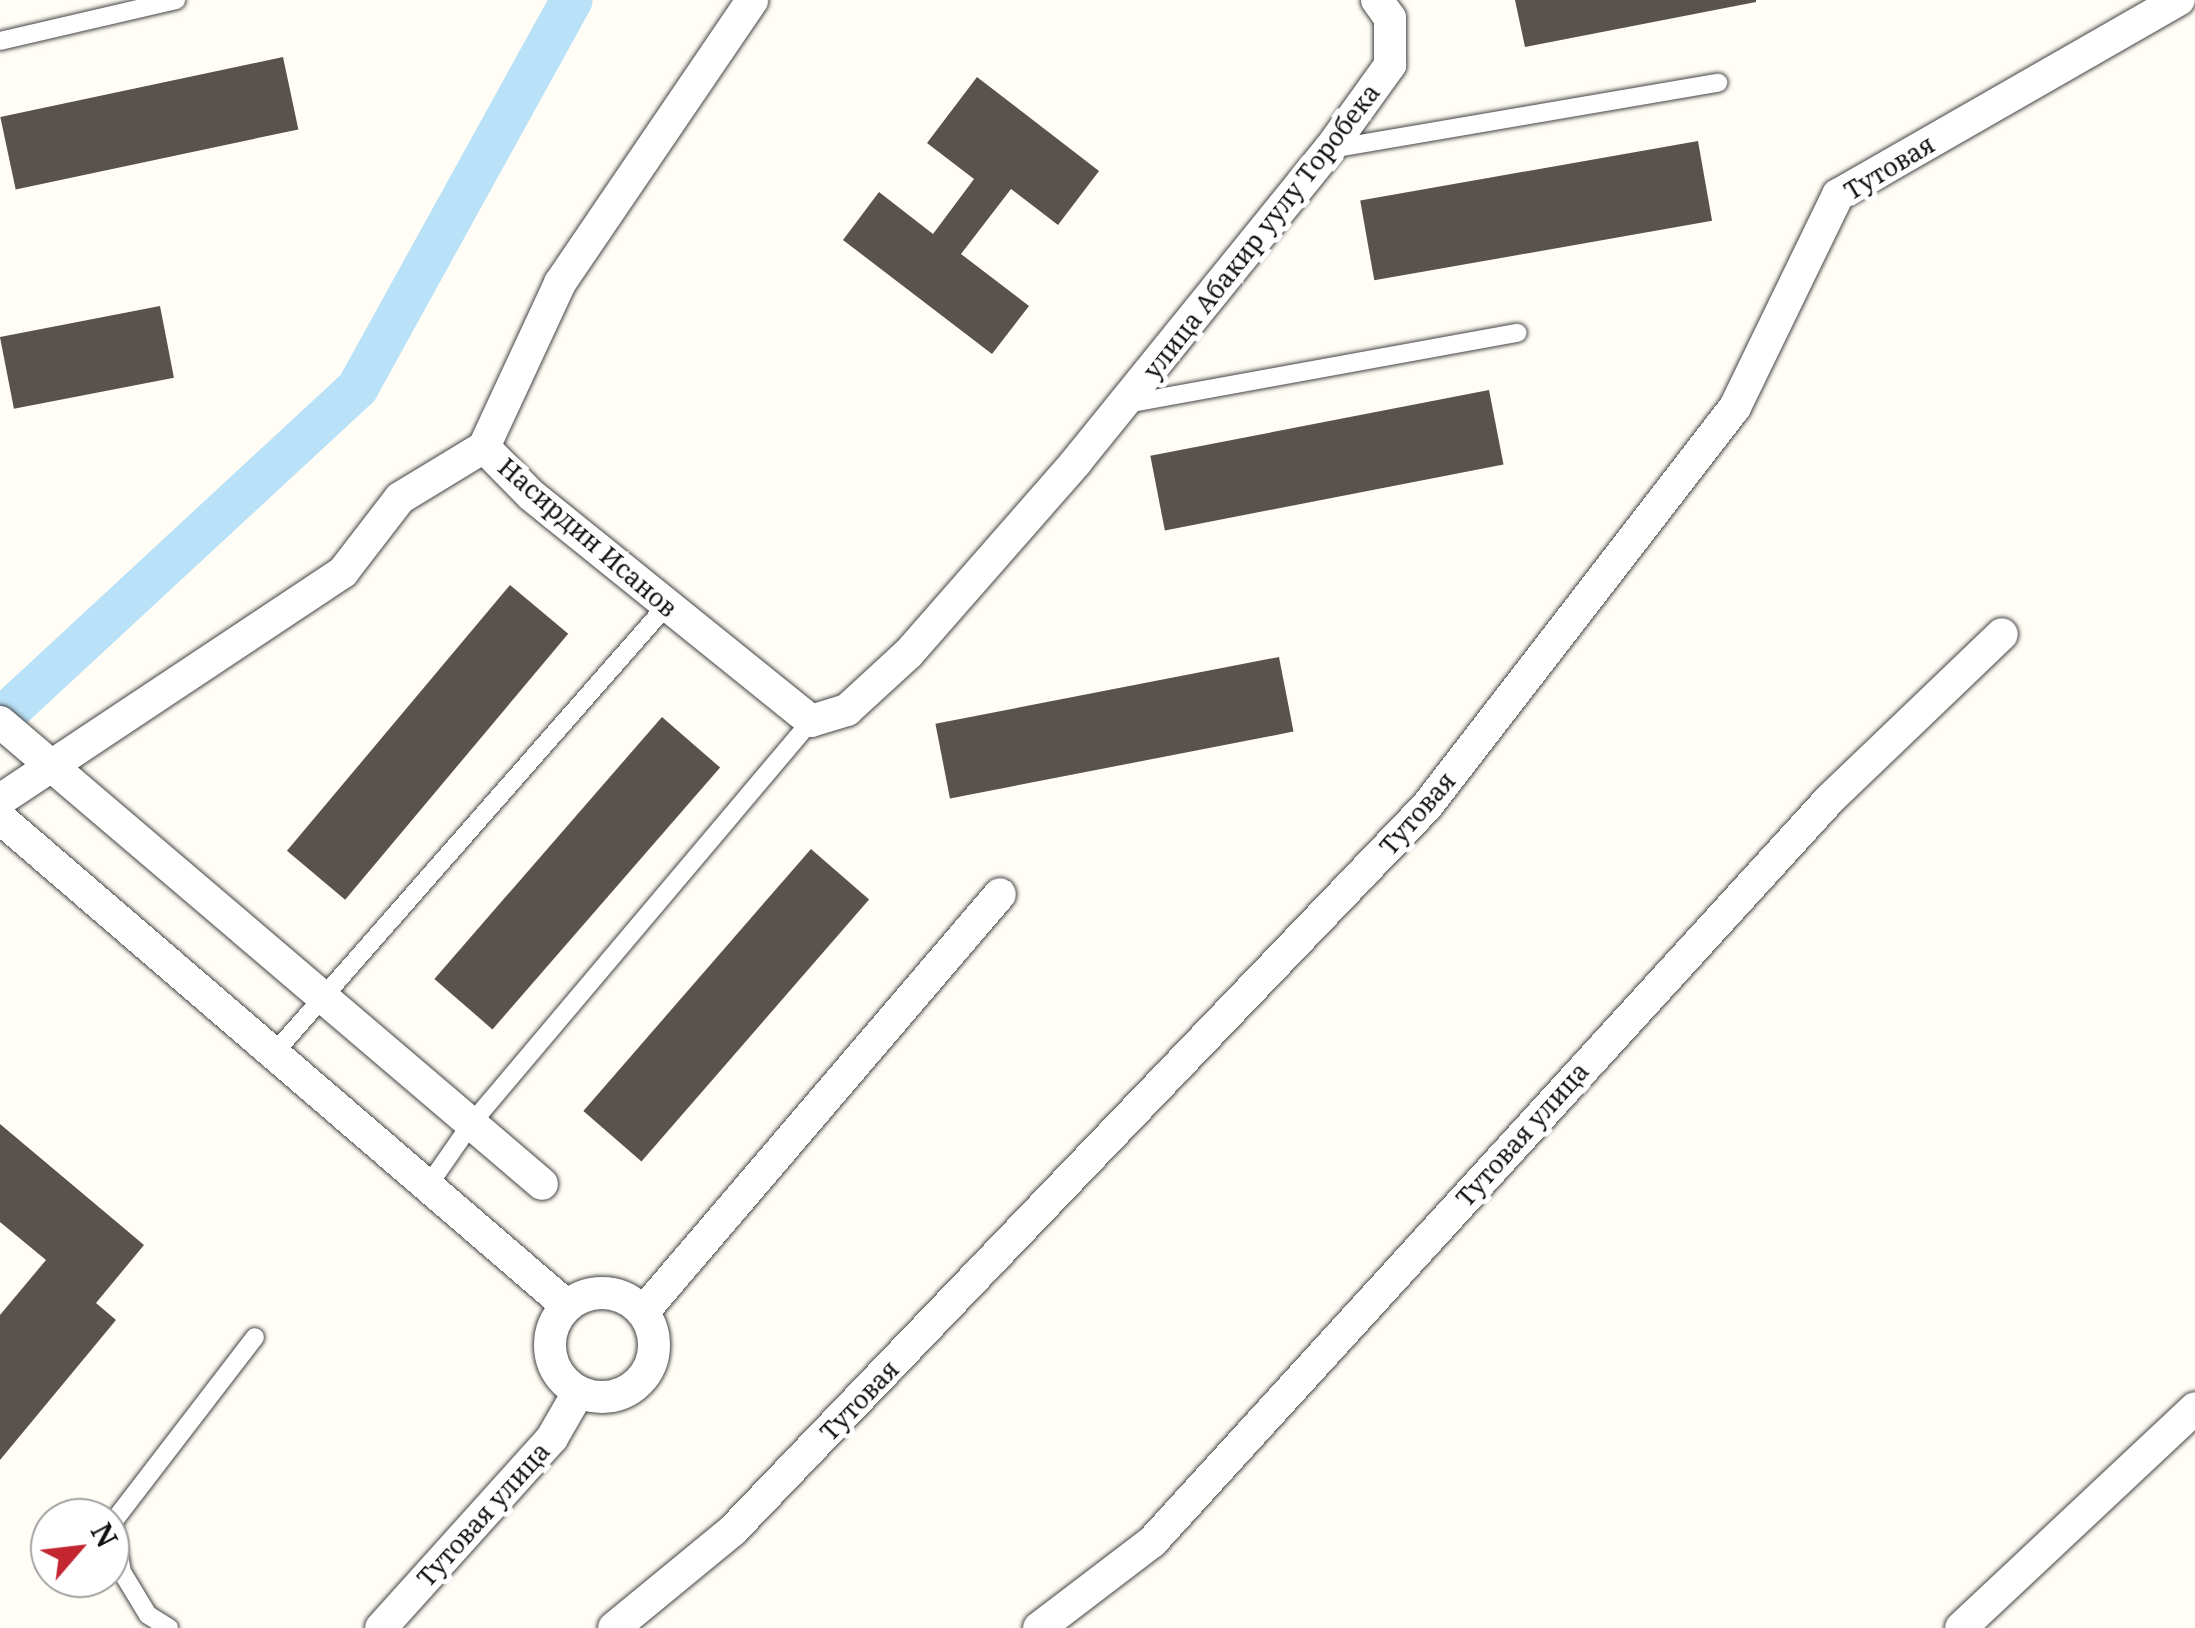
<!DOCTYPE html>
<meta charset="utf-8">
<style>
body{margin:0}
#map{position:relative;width:2195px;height:1628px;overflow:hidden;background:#fffdf5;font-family:"Noto Serif",serif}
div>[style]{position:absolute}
.canal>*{height:42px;margin:-21px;padding:0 21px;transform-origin:21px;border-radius:21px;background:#b9e1f7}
.building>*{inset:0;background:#5a524d;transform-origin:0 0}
.roads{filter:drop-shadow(0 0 2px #444) drop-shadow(0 0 2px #444)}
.service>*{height:18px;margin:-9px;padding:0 9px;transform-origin:9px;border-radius:9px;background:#fff}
.minor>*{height:32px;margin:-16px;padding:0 16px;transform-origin:16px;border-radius:16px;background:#fff}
.minor>.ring{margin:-16px;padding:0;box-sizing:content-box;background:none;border:32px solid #fff;border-radius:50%}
span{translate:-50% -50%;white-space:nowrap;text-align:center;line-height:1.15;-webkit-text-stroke:10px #fff;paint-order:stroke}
.street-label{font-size:25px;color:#111}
.north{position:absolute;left:30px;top:1498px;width:100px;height:100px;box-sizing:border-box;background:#fff;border:2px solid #a0a0a0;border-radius:50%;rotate:62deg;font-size:28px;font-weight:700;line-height:40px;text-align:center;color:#111}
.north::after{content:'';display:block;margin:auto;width:35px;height:45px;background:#c32631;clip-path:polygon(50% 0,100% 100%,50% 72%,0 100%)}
</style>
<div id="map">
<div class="canal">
<i style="left:0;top:719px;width:488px;rotate:-42.8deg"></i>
<i style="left:358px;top:387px;width:442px;rotate:-61.1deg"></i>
</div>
<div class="building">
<i style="clip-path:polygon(1515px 0,1756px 0,1756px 2px,1525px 47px)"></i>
<i style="left:283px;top:57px;width:74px;height:289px;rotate:78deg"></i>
<i style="clip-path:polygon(977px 77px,1099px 171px,1058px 225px,1011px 189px,961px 254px,1029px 306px,992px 354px,843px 240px,879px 192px,933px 234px,974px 179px,927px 143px)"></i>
<i style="left:1698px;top:141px;width:81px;height:343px;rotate:80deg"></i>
<i style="left:160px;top:306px;width:73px;height:163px;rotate:79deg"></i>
<i style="left:1489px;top:390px;width:76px;height:345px;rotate:79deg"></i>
<i style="left:510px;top:585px;width:76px;height:347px;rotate:40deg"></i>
<i style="left:1279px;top:657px;width:76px;height:350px;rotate:79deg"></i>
<i style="left:662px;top:717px;width:77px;height:347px;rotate:41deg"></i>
<i style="left:811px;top:849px;width:77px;height:347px;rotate:41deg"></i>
<i style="clip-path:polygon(0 1124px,144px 1245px,96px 1303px,116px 1320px,0 1460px,0 1315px,46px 1260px,0 1222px)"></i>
</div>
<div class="roads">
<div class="service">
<i style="left:0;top:41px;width:181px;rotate:-13.1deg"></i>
<i style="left:1330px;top:149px;width:394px;rotate:-9.7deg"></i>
<i style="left:1126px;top:404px;width:398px;rotate:-10.3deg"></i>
<i style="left:275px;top:1052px;width:595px;rotate:-48.75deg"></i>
<i style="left:430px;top:1183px;width:72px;rotate:-55.2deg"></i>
<i style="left:471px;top:1124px;width:527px;rotate:-49.85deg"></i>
<i style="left:169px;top:1628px;width:25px;rotate:-148deg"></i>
<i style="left:148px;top:1615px;width:50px;rotate:-121.2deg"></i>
<i style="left:122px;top:1572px;width:51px;rotate:-100.2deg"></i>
<i style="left:113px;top:1522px;width:233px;rotate:-52.5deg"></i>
</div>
<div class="minor">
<i style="left:484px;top:447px;width:181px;rotate:-65.1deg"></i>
<i style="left:560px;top:283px;width:342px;rotate:-55.8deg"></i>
<i style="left:0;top:722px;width:712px;rotate:40.44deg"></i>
<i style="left:0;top:800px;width:412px;rotate:-33.6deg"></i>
<i style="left:343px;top:572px;width:93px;rotate:-52.4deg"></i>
<i style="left:400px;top:498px;width:98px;rotate:-31.3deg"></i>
<i style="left:484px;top:447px;width:67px;rotate:45.6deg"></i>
<i style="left:531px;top:495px;width:360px;rotate:38.9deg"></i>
<i style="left:811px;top:721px;width:38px;rotate:-17deg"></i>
<i style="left:847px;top:710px;width:84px;rotate:-42.6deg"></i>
<i style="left:909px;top:653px;width:254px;rotate:-48.8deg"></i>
<i style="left:1076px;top:462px;width:402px;rotate:-51deg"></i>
<i style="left:1329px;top:150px;width:105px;rotate:-54.3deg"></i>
<i style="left:1390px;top:65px;width:47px;rotate:-90deg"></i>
<i style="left:1390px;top:18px;width:22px;rotate:-126deg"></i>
<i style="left:0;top:818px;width:747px;rotate:40.71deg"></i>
<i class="ring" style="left:550px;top:1293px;width:72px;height:72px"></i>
<i style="left:644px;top:1311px;width:548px;rotate:-49.51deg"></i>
<i style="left:381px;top:1628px;width:256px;rotate:-48deg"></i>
<i style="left:552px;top:1438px;width:52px;rotate:-60deg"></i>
<i style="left:614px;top:1628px;width:153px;rotate:-39.4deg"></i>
<i style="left:732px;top:1531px;width:1004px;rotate:-46.21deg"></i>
<i style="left:1427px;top:806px;width:504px;rotate:-52.33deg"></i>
<i style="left:1735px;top:407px;width:236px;rotate:-64.1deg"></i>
<i style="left:1838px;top:195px;width:393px;rotate:-29.8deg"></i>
<i style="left:1039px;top:1628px;width:142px;rotate:-37.3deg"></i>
<i style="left:1152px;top:1542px;width:1006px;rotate:-47.62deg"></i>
<i style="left:1830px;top:799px;width:238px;rotate:-43.8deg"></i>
<i style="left:1961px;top:1628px;width:321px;rotate:-43.2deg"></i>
</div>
</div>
<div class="street-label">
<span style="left:1889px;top:167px;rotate:-31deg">Тутовая</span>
<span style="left:1261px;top:231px;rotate:-52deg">улица Абакир уулу Торобека</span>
<span style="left:588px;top:537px;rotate:41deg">Насирдин Исанов</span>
<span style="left:1417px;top:813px;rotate:-49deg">Тутовая</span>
<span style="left:1522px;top:1134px;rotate:-48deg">Тутовая улица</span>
<span style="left:859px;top:1400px;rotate:-46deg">Тутовая</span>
<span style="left:483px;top:1514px;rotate:-48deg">Тутовая улица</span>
</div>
<div class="north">N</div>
</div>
